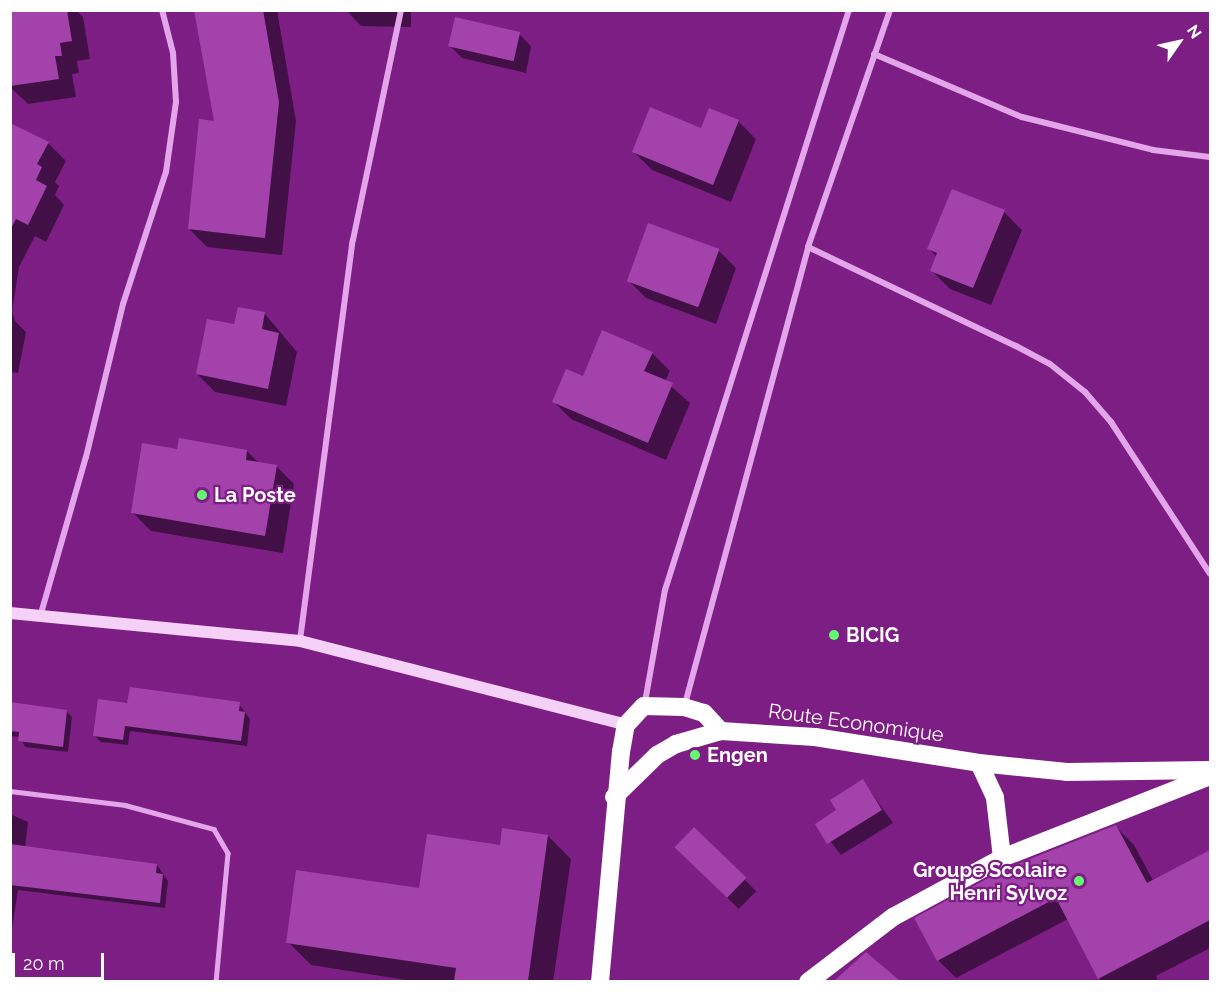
<!DOCTYPE html>
<style>
body{margin:0}
#map{position:relative;width:1221px;height:992px;overflow:hidden;background:#7d1e85;font-family:Raleway,sans-serif}
div>[style]{position:absolute}
.shadow>*{inset:0;background:#0007;transform-origin:0 0}
.building>*{inset:0;background:#a342ab;transform-origin:0 0}
.lane>*{height:4.5px;margin:-2.25px;padding:0 2.25px;transform-origin:2.25px;border-radius:2.25px;background:#e4a6ea}
.street>*{height:6px;margin:-3px;padding:0 3px;transform-origin:3px;border-radius:3px;background:#e4a6ea}
.secondary>*{height:12px;margin:-6px;padding:0 6px;transform-origin:6px;border-radius:6px;background:#f5d1f8}
.highway>*{height:18px;margin:-9px;padding:0 9px;transform-origin:9px;border-radius:9px;background:#fff}
.dots>*{width:16px;height:16px;translate:-50% -50%;box-sizing:border-box;border:3px solid #7d1e85;border-radius:50%}
span{translate:-50% -50%;white-space:nowrap;text-align:center;line-height:1.15;-webkit-text-stroke:4.5px #7d1e85;paint-order:stroke}
.poi-label{font-size:20px;color:#fff;font-weight:700}
.left{translate:0 -50%;text-align:left}
.right{translate:-100% -50%;text-align:right}
.street-label{font-size:20px;color:#fff}
.frame{position:absolute;inset:0;border:12px solid #fff;pointer-events:none}
.north{position:absolute;left:1149px;top:12px;width:60px;height:60px;-webkit-text-stroke:4px #7d1e85;paint-order:stroke;rotate:56deg;font-size:16px;font-weight:700;line-height:24px;text-align:center;color:#fff}
.north::after{content:'';display:block;margin:auto;width:21px;height:27px;background:#fff;clip-path:polygon(50% 0,100% 100%,50% 72%,0 100%)}
.scale{position:absolute;left:12px;top:953px;width:92px;height:27px;box-sizing:border-box;border:3px solid #fff;border-top:0;padding-left:8px;font-size:18px;line-height:21px;white-space:nowrap;color:#fff;-webkit-text-stroke:4px #7d1e85;paint-order:stroke}
</style>
<div id="map">
<div class="shadow">
<i style="clip-path:polygon(10px 10px,76px 10px,83px 17px,90px 59px,77px 61px,79px 73px,72px 74px,76px 97px,28px 104px,10px 87px)"></i>
<i style="clip-path:polygon(196px 10px,277px 10px,296px 121px,282px 255px,207px 247px,189px 229px,216px 122px)"></i>
<i style="clip-path:polygon(346px 10px,411px 10px,411px 27px,361px 26px)"></i>
<i style="clip-path:polygon(519px 34px,531px 46px,526px 73px,462px 58px,450px 46px)"></i>
<i style="clip-path:polygon(738px 121px,756px 139px,731px 202px,652px 170px,634px 152px)"></i>
<i style="clip-path:polygon(10px 124px,48px 143px,66px 161px,55px 182px,59px 186px,55px 195px,64px 205px,46px 242px,35px 236px,19px 267px,12px 311px,15px 321px,26px 332px,18px 373px,10px 372px)"></i>
<i style="clip-path:polygon(1004px 212px,1022px 230px,991px 305px,950px 289px,932px 271px,937px 257px,929px 249px)"></i>
<i style="clip-path:polygon(718px 250px,736px 268px,716px 324px,646px 298px,628px 280px)"></i>
<i style="clip-path:polygon(239px 309px,265px 314px,297px 352px,286px 406px,215px 392px,197px 374px,235px 326px)"></i>
<i style="clip-path:polygon(652px 353px,670px 371px,665px 381px,690px 403px,666px 460px,571px 419px,553px 401px,584px 378px)"></i>
<i style="clip-path:polygon(247px 451px,259px 463px,276px 466px,294px 484px,283px 553px,151px 531px,133px 513px)"></i>
<i style="clip-path:polygon(10px 703px,66px 711px,72px 717px,68px 752px,25px 747px,20px 737px,10px 736px)"></i>
<i style="clip-path:polygon(128px 704px,239px 704px,250px 719px,247px 746px,130px 731px,128px 745px,101px 742px,95px 736px)"></i>
<i style="clip-path:polygon(863px 781px,893px 823px,841px 855px,817px 824px,839px 811px)"></i>
<i style="clip-path:polygon(10px 814px,28px 822px,25px 848px,157px 865px,168px 881px,165px 908px,18px 890px,10px 941px)"></i>
<i style="clip-path:polygon(1116px 827px,1134px 845px,1154px 882px,1210px 852px,1210px 948px,1156px 976px,1159px 982px,1101px 982px,1068px 919px,956px 978px,938px 960px)"></i>
<i style="left:694px;top:829px;width:88px;height:25px;rotate:45deg"></i>
<i style="clip-path:polygon(548px 836px,571px 859px,553px 982px,419px 982px,311px 965px,288px 942px,421px 890px,501px 847px)"></i>
<i style="clip-path:polygon(866px 954px,897px 982px,836px 982px)"></i>
</div>
<div class="building">
<i style="clip-path:polygon(10px 10px,67px 10px,72px 41px,60px 43px,62px 56px,55px 56px,59px 79px,10px 86px)"></i>
<i style="clip-path:polygon(194px 10px,263px 10px,279px 102px,265px 238px,188px 229px,199px 119px,214px 121px)"></i>
<i style="left:455px;top:17px;width:67px;height:30px;rotate:13deg"></i>
<i style="clip-path:polygon(650px 107px,701px 128px,709px 108px,739px 120px,713px 185px,632px 152px)"></i>
<i style="clip-path:polygon(10px 123px,49px 142px,37px 164px,42px 167px,36px 180px,47px 186px,28px 225px,16px 219px,10px 230px)"></i>
<i style="clip-path:polygon(952px 189px,1005px 210px,973px 288px,930px 271px,937px 253px,927px 249px)"></i>
<i style="left:648px;top:223px;width:76px;height:62px;rotate:20deg"></i>
<i style="clip-path:polygon(238px 307px,265px 312px,262px 329px,279px 333px,268px 389px,196px 374px,207px 319px,234px 324px)"></i>
<i style="clip-path:polygon(602px 330px,653px 352px,644px 371px,673px 383px,648px 443px,552px 402px,566px 369px,583px 376px)"></i>
<i style="clip-path:polygon(179px 438px,247px 450px,246px 460px,277px 465px,265px 536px,131px 513px,142px 443px,177px 449px)"></i>
<i style="clip-path:polygon(130px 687px,240px 702px,239px 711px,245px 712px,241px 741px,125px 726px,123px 740px,93px 736px,98px 699px,127px 703px)"></i>
<i style="clip-path:polygon(10px 702px,67px 710px,63px 747px,18px 741px,19px 732px,10px 731px)"></i>
<i style="clip-path:polygon(863px 779px,882px 810px,827px 844px,815px 824px,836px 810px,830px 800px)"></i>
<i style="clip-path:polygon(1116px 825px,1147px 883px,1210px 850px,1210px 920px,1098px 979px,1056px 898px,937px 961px,914px 918px,1007px 868px)"></i>
<i style="left:694px;top:827px;width:73px;height:28px;rotate:44deg"></i>
<i style="clip-path:polygon(502px 828px,548px 835px,528px 981px,454px 981px,456px 968px,286px 943px,296px 870px,419px 888px,427px 834px,500px 845px)"></i>
<i style="clip-path:polygon(10px 844px,157px 864px,156px 873px,163px 874px,160px 903px,10px 885px)"></i>
<i style="clip-path:polygon(866px 952px,900px 981px,834px 981px)"></i>
</div>
<div class="lane">
<i style="left:10px;top:791px;width:116px;rotate:6.9deg"></i>
<i style="left:125px;top:805px;width:92px;rotate:15.1deg"></i>
<i style="left:214px;top:829px;width:28px;rotate:60deg"></i>
<i style="left:228px;top:853px;width:130px;rotate:95.3deg"></i>
</div>
<div class="street">
<i style="left:874px;top:54px;width:161px;rotate:23.1deg"></i>
<i style="left:1022px;top:117px;width:135px;rotate:14.1deg"></i>
<i style="left:1153px;top:150px;width:57px;rotate:7deg"></i>
<i style="left:808px;top:247px;width:230px;rotate:25.5deg"></i>
<i style="left:1016px;top:346px;width:38px;rotate:28deg"></i>
<i style="left:1050px;top:364px;width:45px;rotate:38.7deg"></i>
<i style="left:1085px;top:392px;width:40px;rotate:49deg"></i>
<i style="left:1111px;top:422px;width:181px;rotate:56.9deg"></i>
<i style="left:40px;top:617px;width:166px;rotate:-74deg"></i>
<i style="left:86px;top:457px;width:157px;rotate:-76.4deg"></i>
<i style="left:123px;top:304px;width:139px;rotate:-72deg"></i>
<i style="left:166px;top:172px;width:71px;rotate:-81.9deg"></i>
<i style="left:176px;top:102px;width:49px;rotate:-93.5deg"></i>
<i style="left:173px;top:53px;width:44px;rotate:-104.3deg"></i>
<i style="left:300px;top:640px;width:403px;rotate:-82.5deg"></i>
<i style="left:353px;top:240px;width:235px;rotate:-78.2deg"></i>
<i style="left:645px;top:702px;width:114px;rotate:-79.9deg"></i>
<i style="left:665px;top:590px;width:608px;rotate:-72.4deg"></i>
<i style="left:685px;top:704px;width:473px;rotate:-74.9deg"></i>
<i style="left:808px;top:247px;width:251px;rotate:-70.9deg"></i>
</div>
<div class="secondary">
<i style="left:10px;top:613px;width:291px;rotate:5.5deg"></i>
<i style="left:300px;top:641px;width:337px;rotate:14.4deg"></i>
</div>
<div class="highway">
<i style="left:979px;top:763px;width:38px;rotate:65deg"></i>
<i style="left:995px;top:798px;width:60px;rotate:83.3deg"></i>
<i style="left:614px;top:797px;width:60px;rotate:-44.3deg"></i>
<i style="left:657px;top:755px;width:22px;rotate:-30deg"></i>
<i style="left:676px;top:744px;width:47px;rotate:-16.1deg"></i>
<i style="left:600px;top:982px;width:231px;rotate:-84.8deg"></i>
<i style="left:621px;top:752px;width:27px;rotate:-80deg"></i>
<i style="left:626px;top:725px;width:26px;rotate:-47deg"></i>
<i style="left:644px;top:706px;width:40px;rotate:1.4deg"></i>
<i style="left:684px;top:707px;width:21px;rotate:17deg"></i>
<i style="left:704px;top:713px;width:25px;rotate:47deg"></i>
<i style="left:721px;top:731px;width:94px;rotate:3.7deg"></i>
<i style="left:815px;top:737px;width:166px;rotate:9deg"></i>
<i style="left:979px;top:763px;width:88px;rotate:5.8deg"></i>
<i style="left:1067px;top:772px;width:143px;rotate:-0.8deg"></i>
<i style="left:808px;top:982px;width:107px;rotate:-37.4deg"></i>
<i style="left:893px;top:917px;width:124px;rotate:-28.4deg"></i>
<i style="left:1002px;top:858px;width:224px;rotate:-21.5deg"></i>
</div>
<div class="dots">
<i style="left:202px;top:495px;background:#65f970"></i>
<i style="left:834px;top:635px;background:#65f970"></i>
<i style="left:695px;top:755px;background:#65f970"></i>
<i style="left:1079px;top:881px;background:#65f970"></i>
</div>
<div class="poi-label">
<span class="left" style="left:214px;top:495px">La Poste</span>
<span class="left" style="left:846px;top:635px">BICIG</span>
<span class="left" style="left:707px;top:755px">Engen</span>
<span class="right" style="left:1067px;top:882px">Groupe Scolaire<br>Henri Sylvoz</span>
</div>
<div class="street-label">
<span style="left:856px;top:723px;rotate:8deg">Route Economique</span>
</div>
<div class="frame"></div>
<div class="north">N</div>
<div class="scale">20 m</div>
</div>
